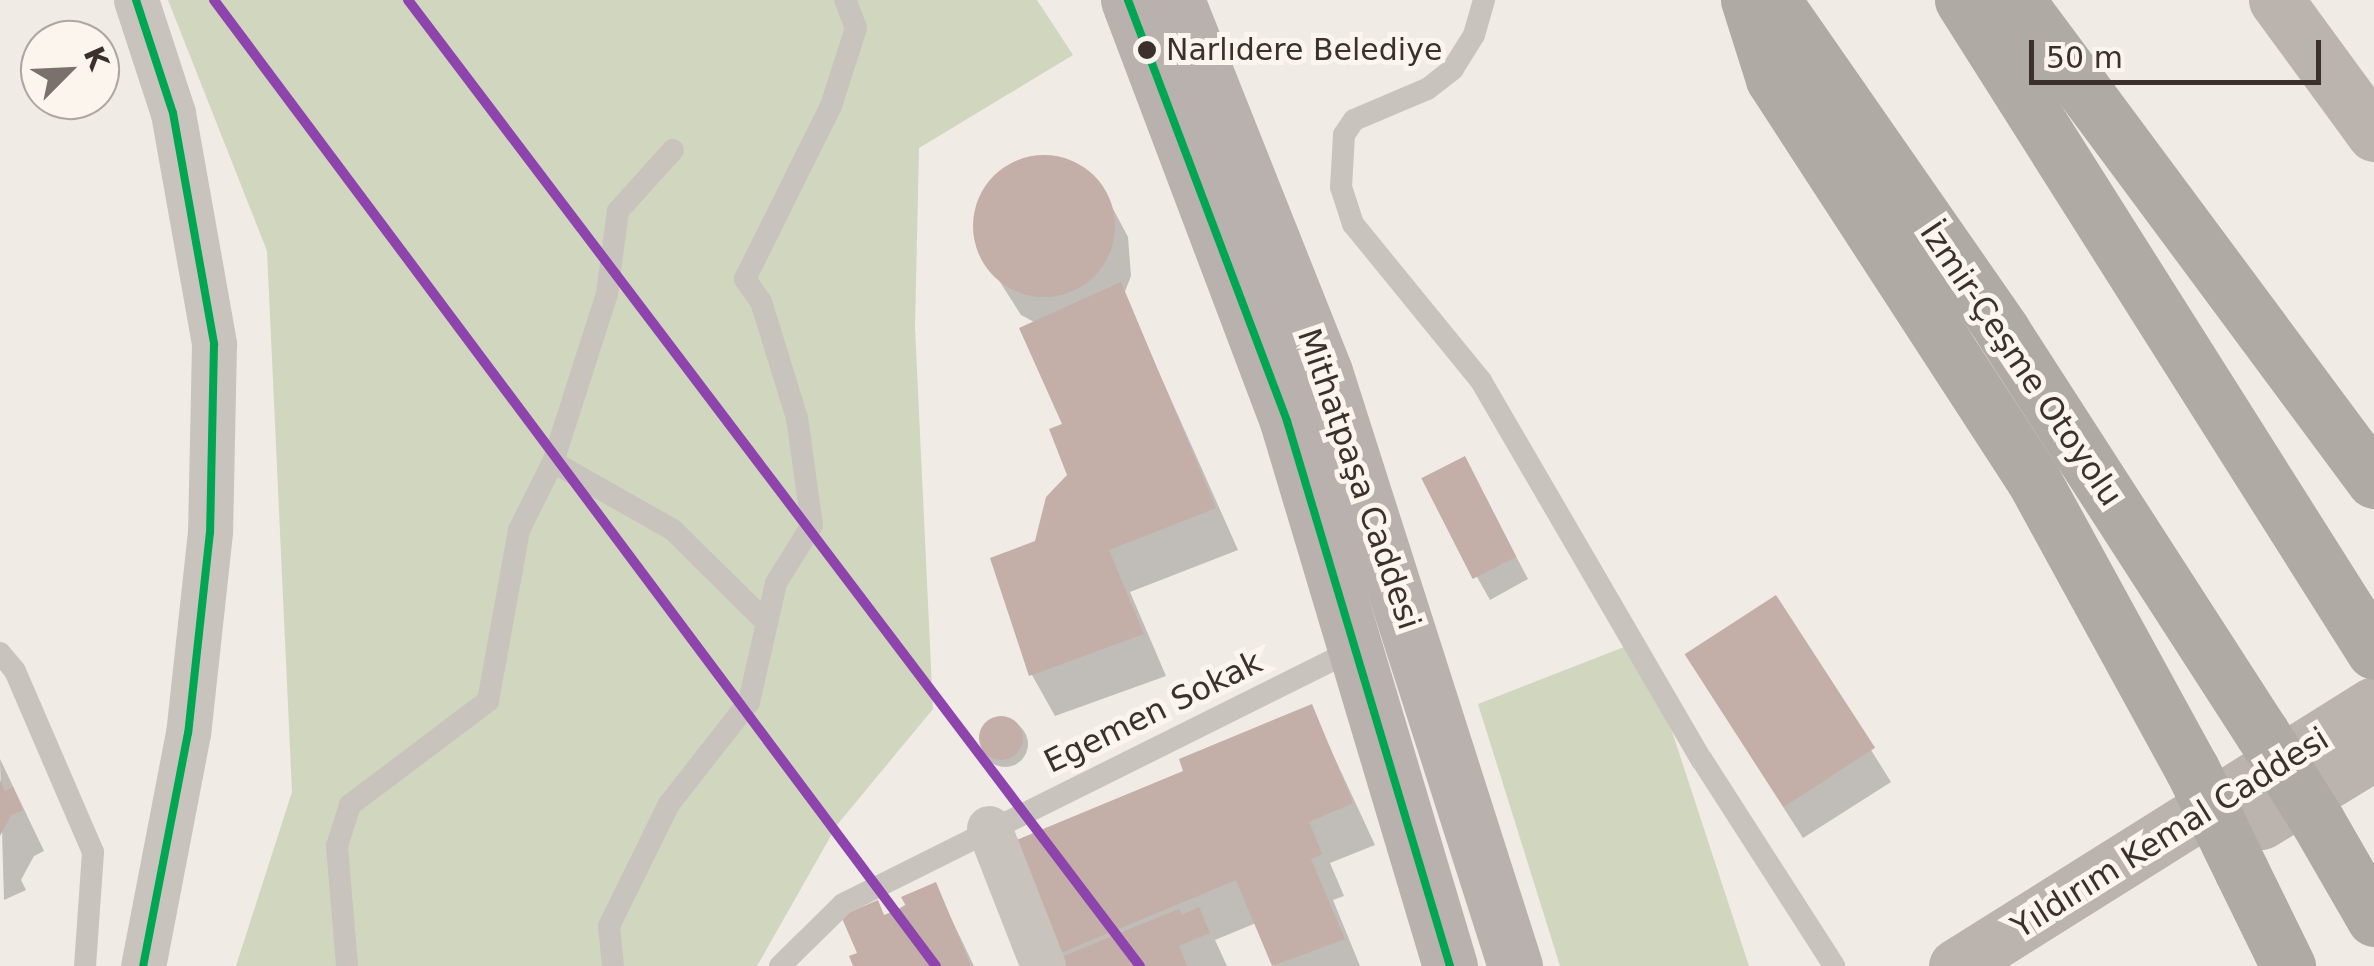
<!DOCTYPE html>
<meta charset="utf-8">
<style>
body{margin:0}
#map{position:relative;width:2374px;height:966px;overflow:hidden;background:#f0ebe5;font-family:"DejaVu Sans",sans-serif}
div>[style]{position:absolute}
.green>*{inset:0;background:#d1d6bf}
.shadow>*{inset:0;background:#0003}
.round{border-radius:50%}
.building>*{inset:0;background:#c3afa7;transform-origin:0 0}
.lane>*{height:22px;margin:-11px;padding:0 11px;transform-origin:11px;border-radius:11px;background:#c9c3be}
.street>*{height:45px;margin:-22.5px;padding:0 22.5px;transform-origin:22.5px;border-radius:22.5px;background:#c9c3be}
.secondary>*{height:55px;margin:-27.5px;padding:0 27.5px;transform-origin:27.5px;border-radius:27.5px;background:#bab3ae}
.primary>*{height:55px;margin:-27.5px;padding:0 27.5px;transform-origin:27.5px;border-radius:27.5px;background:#b8b1ad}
.highway>*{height:55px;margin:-27.5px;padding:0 27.5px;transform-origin:27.5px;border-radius:27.5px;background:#afaaa4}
.highway-bridge>*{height:55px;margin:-27.5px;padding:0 27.5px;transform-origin:27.5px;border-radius:27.5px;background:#afaaa4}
.bus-1>*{height:8px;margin:-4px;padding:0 4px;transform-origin:4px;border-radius:4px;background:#00a651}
.metro-1>*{height:10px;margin:-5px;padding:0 5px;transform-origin:5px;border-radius:5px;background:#8e44ad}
.dots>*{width:28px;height:28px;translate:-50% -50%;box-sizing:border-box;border:5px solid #fbf5ee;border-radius:50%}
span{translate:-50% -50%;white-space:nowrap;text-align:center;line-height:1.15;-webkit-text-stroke:10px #fbf5ee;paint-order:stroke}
.bus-label{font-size:30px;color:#3b302b}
.left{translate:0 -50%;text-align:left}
.street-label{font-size:32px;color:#3b302b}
.north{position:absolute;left:20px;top:20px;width:100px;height:100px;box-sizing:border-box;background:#fbf5ee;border:2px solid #aea6a0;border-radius:50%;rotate:66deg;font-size:28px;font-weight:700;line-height:40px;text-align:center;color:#3b302b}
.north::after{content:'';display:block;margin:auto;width:35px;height:45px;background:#7a716c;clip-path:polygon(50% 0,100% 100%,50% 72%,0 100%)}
.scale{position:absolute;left:2029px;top:40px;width:292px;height:45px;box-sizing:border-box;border:5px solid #3b302b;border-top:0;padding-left:12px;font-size:30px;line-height:35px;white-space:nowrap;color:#3b302b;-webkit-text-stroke:8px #fbf5ee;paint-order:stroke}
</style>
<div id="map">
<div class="green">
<i style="clip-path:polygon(168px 0,1037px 0,1073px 55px,919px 148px,915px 328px,933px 709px,837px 825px,757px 966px,236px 966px,292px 792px,267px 251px)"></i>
<i style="clip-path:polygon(1642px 640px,1749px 966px,1560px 966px,1478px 704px)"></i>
</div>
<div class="shadow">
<i style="clip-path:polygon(1030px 158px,1069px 161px,1100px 185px,1119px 220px,1128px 237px,1131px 276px,1124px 294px,1238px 550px,1130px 592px,1166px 676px,1055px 716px,1032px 675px,1037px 543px,1070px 475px,1065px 425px,1036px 323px,1021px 315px,979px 249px,977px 210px,996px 176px)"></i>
<i style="clip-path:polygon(1477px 482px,1528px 579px,1490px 600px,1477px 577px)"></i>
<i style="clip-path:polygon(1776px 598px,1891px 782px,1803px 838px,1706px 687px)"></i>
<i style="clip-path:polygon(1311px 707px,1375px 845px,1330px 863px,1344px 896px,1333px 900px,1360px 966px,1274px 966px,1256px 923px,1215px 940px,1227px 966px,1065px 966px,1060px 952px,1187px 773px)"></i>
<i class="round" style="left:982px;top:721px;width:46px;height:46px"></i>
<i style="clip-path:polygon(0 759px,44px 851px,34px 856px,21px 880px,26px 890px,4px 900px)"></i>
<i style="clip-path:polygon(935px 885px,974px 966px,856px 966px,885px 918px)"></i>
</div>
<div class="building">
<i class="round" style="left:973px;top:155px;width:142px;height:142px"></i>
<i style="clip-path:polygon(1121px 282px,1216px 508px,1109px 550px,1144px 634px,1029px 676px,990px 558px,1035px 541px,1046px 497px,1067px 475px,1049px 429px,1062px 424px,1019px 328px)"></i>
<i style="left:1465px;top:456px;width:113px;height:49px;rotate:63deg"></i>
<i style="left:1776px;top:595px;width:182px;height:109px;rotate:57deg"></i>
<i style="clip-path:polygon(1312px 704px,1353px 803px,1309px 822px,1322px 854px,1311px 859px,1345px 939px,1272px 966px,1236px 880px,1058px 954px,1012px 842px,1183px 771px,1179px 759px)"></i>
<i class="round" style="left:979px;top:716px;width:44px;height:44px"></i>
<i style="clip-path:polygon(0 780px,5px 791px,13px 787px,23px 810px,11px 815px,0 836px)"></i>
<i style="clip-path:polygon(936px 882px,971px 966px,853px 966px,849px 956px,857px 953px,841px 916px,878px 900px,884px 915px,906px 906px,901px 897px)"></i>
<i style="clip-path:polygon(1199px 907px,1210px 933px,1179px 946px,1187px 966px,1062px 966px,1059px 958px,1179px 909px,1182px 915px)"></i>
</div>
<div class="lane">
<i style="left:1484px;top:0;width:36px;rotate:106deg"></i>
<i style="left:1474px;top:35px;width:40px;rotate:122deg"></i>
<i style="left:1453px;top:69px;width:33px;rotate:142deg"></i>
<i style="left:1427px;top:89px;width:79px;rotate:157deg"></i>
<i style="left:1354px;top:120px;width:18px;rotate:124deg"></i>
<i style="left:1344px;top:135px;width:52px;rotate:93.3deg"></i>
<i style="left:1341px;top:187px;width:39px;rotate:72deg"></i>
<i style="left:1353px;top:224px;width:203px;rotate:50.8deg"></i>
<i style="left:1481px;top:381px;width:439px;rotate:59.8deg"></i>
<i style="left:1702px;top:760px;width:245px;rotate:57.3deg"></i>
<i style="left:553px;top:462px;width:138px;rotate:29.5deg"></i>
<i style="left:673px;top:530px;width:132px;rotate:44.7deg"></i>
<i style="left:0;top:653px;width:23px;rotate:50deg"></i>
<i style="left:15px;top:671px;width:197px;rotate:66.7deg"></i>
<i style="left:93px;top:852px;width:114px;rotate:94deg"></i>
<i style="left:347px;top:966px;width:120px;rotate:-94.8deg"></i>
<i style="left:337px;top:846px;width:43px;rotate:-72.4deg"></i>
<i style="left:350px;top:805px;width:173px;rotate:-37deg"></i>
<i style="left:488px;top:701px;width:174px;rotate:-79.7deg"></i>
<i style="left:519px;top:530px;width:76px;rotate:-63.4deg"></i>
<i style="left:553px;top:462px;width:176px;rotate:-72.2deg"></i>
<i style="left:607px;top:294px;width:84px;rotate:-82.5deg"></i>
<i style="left:618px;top:211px;width:82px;rotate:-48deg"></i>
<i style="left:613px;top:966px;width:40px;rotate:-95.7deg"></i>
<i style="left:609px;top:926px;width:136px;rotate:-63.8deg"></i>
<i style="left:669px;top:804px;width:130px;rotate:-51.9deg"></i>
<i style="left:749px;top:702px;width:122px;rotate:-77.2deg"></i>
<i style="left:776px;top:583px;width:68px;rotate:-58.2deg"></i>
<i style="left:812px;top:525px;width:108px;rotate:-98deg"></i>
<i style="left:797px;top:418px;width:121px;rotate:-107.2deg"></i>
<i style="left:761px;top:302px;width:28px;rotate:-125deg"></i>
<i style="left:745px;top:279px;width:193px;rotate:-63.6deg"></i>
<i style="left:831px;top:106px;width:82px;rotate:-72.2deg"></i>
<i style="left:856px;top:28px;width:30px;rotate:-111deg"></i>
<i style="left:780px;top:966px;width:88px;rotate:-44.5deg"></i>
<i style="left:843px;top:904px;width:572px;rotate:-26.48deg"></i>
</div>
<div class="street">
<i style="left:136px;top:0;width:119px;rotate:71.9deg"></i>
<i style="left:173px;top:113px;width:235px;rotate:79.9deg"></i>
<i style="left:214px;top:344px;width:188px;rotate:91.2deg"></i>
<i style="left:210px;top:532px;width:202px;rotate:96.2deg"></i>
<i style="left:188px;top:733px;width:237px;rotate:100.9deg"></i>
<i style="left:989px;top:828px;width:148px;rotate:68.6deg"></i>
</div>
<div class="secondary">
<i style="left:2276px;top:0;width:166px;rotate:53.8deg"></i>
<i style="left:2261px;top:822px;width:132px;rotate:-31.4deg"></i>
<i style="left:1956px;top:966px;width:493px;rotate:-32.1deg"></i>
</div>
<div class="primary">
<i style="left:1128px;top:0;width:450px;rotate:69.3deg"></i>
<i style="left:1287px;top:421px;width:569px;rotate:73.35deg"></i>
<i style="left:1177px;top:0;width:400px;rotate:68.3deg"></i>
<i style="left:1325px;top:372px;width:624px;rotate:72.26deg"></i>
</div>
<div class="highway">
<i style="left:1748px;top:0;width:83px;rotate:72.4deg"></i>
<i style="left:1773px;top:79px;width:477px;rotate:57deg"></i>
<i style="left:2033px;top:479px;width:331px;rotate:61.3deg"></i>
<i style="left:1773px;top:0;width:402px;rotate:55.2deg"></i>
<i style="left:2002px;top:330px;width:480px;rotate:57.2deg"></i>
<i style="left:1962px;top:0;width:771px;rotate:57.71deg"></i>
<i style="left:2017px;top:0;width:599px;rotate:53.42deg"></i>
<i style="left:2318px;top:822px;width:112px;rotate:60deg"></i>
<i style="left:2242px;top:872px;width:105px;rotate:63.9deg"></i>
</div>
<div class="highway-bridge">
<i style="left:2262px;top:733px;width:105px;rotate:57.8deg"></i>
<i style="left:2192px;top:769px;width:114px;rotate:64.1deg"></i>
</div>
<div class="bus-1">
<i style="left:136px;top:0;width:119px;rotate:71.9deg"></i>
<i style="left:173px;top:113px;width:235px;rotate:79.9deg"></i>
<i style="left:214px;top:344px;width:188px;rotate:91.2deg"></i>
<i style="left:210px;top:532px;width:202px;rotate:96.2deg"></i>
<i style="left:188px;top:733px;width:237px;rotate:100.9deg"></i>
<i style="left:1128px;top:0;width:450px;rotate:69.3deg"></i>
<i style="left:1287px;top:421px;width:569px;rotate:73.35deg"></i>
</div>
<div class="metro-1">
<i style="left:214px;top:0;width:1206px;rotate:53.23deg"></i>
<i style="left:408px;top:0;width:1212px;rotate:52.85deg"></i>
</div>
<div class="dots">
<i style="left:1147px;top:50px;background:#3b302b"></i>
</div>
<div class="bus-label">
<span class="left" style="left:1166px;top:50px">Narlıdere Belediye</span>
</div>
<div class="street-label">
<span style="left:2021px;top:364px;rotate:56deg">İzmir-Çeşme Otoyolu</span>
<span style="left:1359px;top:479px;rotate:71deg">Mithatpaşa Caddesi</span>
<span style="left:1153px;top:712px;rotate:-26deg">Egemen Sokak</span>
<span style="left:2170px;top:833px;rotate:-32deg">Yıldırım Kemal Caddesi</span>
</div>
<div class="north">K</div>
<div class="scale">50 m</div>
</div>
